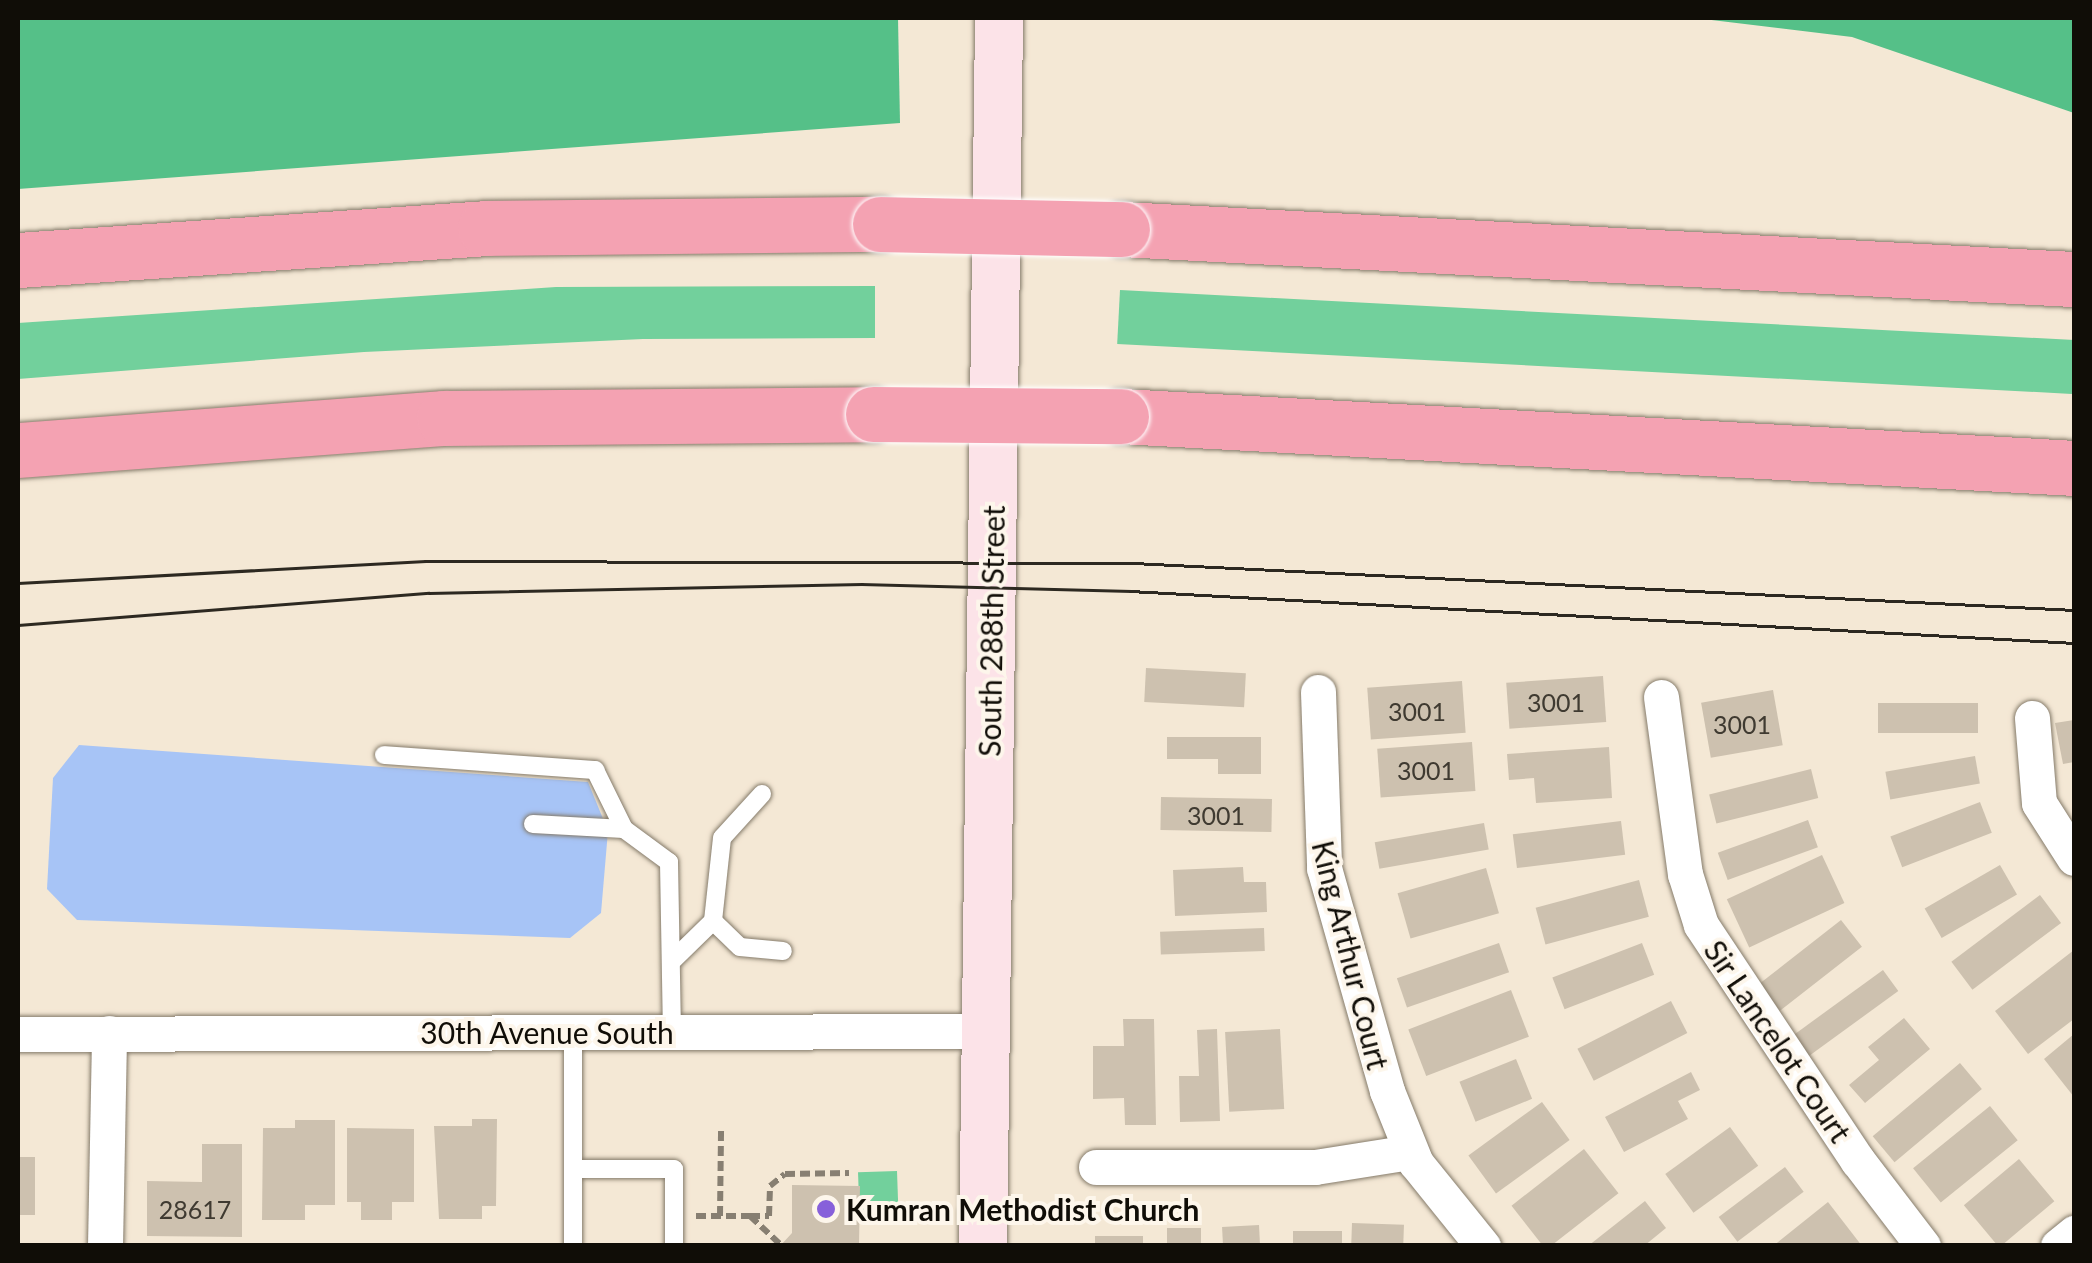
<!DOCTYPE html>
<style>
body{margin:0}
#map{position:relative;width:2092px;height:1263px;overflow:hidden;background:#f4e8d5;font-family:Lato,sans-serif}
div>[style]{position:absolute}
.green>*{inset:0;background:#72d09c;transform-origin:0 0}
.forest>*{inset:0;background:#55c088}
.water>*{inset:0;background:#a7c4f6}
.building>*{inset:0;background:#cdc1af;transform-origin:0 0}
.path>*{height:6px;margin-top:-3px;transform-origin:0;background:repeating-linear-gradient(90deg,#877f72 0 10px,transparent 0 15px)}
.roads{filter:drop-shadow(0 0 2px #857b6a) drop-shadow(0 0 2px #857b6a)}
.service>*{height:18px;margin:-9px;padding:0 9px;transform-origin:9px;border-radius:9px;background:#fff}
.minor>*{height:35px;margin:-17.5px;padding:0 17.5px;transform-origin:17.5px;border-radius:17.5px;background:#fff}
.secondary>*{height:48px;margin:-24px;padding:0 24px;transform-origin:24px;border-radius:24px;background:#fce3e8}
.motorway>*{height:55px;margin:-27.5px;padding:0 27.5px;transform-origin:27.5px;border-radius:27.5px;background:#f4a2b2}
.tram>*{height:2.5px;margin:-1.25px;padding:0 1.25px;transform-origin:1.25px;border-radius:1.25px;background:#2d2921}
.bridges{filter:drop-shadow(0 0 2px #fff) drop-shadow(0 0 2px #fff)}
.motorway-bridge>*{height:55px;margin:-27.5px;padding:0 27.5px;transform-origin:27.5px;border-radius:27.5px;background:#f4a2b2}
.dots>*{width:28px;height:28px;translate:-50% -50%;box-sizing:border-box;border:5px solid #fdf6eb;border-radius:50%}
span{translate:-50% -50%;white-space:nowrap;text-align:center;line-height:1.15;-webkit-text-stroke:8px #fdf6eb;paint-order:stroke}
.number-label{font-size:25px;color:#3f3a31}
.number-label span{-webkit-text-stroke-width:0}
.street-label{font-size:30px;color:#100d07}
.poi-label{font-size:30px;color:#100d07;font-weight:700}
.left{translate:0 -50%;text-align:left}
.frame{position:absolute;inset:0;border:20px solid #100d07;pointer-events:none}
</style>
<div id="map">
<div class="green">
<i style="clip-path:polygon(875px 286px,875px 338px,643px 339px,364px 352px,18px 379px,18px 323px,556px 287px)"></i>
<i style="left:1120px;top:290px;width:956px;height:54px;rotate:3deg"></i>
<i style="left:897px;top:1171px;width:46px;height:39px;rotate:88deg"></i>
</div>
<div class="forest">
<i style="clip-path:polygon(18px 18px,898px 18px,900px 123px,18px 189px)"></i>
<i style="clip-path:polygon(1695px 18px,2074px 18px,2074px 113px,1852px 37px)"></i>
</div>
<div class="water">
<i style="clip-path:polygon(79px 745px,588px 782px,608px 831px,601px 913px,570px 938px,77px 920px,47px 889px,53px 778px)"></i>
</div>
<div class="building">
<i style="left:1146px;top:668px;width:100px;height:34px;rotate:3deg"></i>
<i style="left:1603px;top:676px;width:46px;height:97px;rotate:86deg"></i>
<i style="left:1462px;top:681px;width:52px;height:95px;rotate:86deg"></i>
<i style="left:1773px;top:690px;width:56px;height:73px;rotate:80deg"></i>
<i style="left:1878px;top:703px;width:100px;height:30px"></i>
<i style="clip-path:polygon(2074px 720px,2074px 762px,2063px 764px,2055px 723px)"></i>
<i style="clip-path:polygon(1167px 737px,1261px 737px,1261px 774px,1218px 774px,1218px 759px,1167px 759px)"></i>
<i style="left:1472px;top:742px;width:49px;height:95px;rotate:86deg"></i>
<i style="clip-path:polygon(1609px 747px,1612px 798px,1536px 803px,1534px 778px,1509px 780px,1507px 754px)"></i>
<i style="left:1975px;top:756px;width:28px;height:91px;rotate:80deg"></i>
<i style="left:1811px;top:769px;width:30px;height:105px;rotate:76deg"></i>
<i style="left:1161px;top:797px;width:111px;height:33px;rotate:1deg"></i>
<i style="left:1980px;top:802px;width:33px;height:96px;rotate:69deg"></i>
<i style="left:1808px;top:820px;width:29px;height:96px;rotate:70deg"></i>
<i style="left:1621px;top:821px;width:34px;height:109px;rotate:83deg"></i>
<i style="left:1484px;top:823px;width:27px;height:111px;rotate:80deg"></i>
<i style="left:1822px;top:855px;width:53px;height:105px;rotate:65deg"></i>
<i style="left:2000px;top:865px;width:34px;height:87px;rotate:60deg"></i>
<i style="clip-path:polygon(1243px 867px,1244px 882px,1266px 882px,1267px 912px,1175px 916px,1173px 870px)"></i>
<i style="left:1486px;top:868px;width:47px;height:92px;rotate:74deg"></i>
<i style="left:1639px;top:880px;width:38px;height:107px;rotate:75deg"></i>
<i style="left:2040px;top:895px;width:35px;height:111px;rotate:53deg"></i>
<i style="left:1841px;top:920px;width:34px;height:104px;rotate:52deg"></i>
<i style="left:1264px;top:928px;width:23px;height:104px;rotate:88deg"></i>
<i style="left:1499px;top:943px;width:31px;height:108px;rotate:71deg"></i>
<i style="left:1642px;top:943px;width:34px;height:96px;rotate:69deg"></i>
<i style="clip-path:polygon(2074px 950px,2074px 1019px,2028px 1054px,1995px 1011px)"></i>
<i style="left:1883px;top:970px;width:26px;height:113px;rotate:54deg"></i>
<i style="left:1511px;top:990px;width:50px;height:110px;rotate:69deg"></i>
<i style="left:1671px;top:1001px;width:36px;height:105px;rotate:63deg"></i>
<i style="clip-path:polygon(1904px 1018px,1930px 1049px,1865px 1103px,1849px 1085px,1879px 1060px,1868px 1047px)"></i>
<i style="clip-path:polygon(1123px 1019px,1154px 1019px,1156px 1125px,1125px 1125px,1124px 1098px,1093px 1099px,1093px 1046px,1124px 1046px)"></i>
<i style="clip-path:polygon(1217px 1029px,1220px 1121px,1180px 1122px,1179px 1076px,1199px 1076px,1197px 1030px)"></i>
<i style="left:1280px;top:1029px;width:80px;height:55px;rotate:87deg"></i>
<i style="clip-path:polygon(2074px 1034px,2074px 1097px,2044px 1059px)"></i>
<i style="left:1516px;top:1059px;width:43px;height:61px;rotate:68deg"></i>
<i style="left:1960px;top:1063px;width:34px;height:114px;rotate:50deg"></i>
<i style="clip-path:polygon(1691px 1072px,1700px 1090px,1678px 1101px,1688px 1119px,1624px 1152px,1605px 1117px)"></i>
<i style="left:1542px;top:1102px;width:47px;height:91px;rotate:54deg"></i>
<i style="left:1990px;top:1106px;width:44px;height:99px;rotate:51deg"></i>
<i style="clip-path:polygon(472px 1119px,497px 1119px,496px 1206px,482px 1206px,482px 1219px,439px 1219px,434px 1126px,472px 1126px)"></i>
<i style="clip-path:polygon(295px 1120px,335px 1120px,335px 1205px,305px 1205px,305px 1220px,262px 1220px,263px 1128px,295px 1128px)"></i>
<i style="left:1730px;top:1127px;width:48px;height:80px;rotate:54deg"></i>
<i style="clip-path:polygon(347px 1128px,414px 1129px,414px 1202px,392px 1202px,392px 1220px,361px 1220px,361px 1202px,347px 1202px)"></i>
<i style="clip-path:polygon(202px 1144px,242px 1144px,242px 1237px,147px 1236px,147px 1181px,202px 1182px)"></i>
<i style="left:1584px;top:1149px;width:56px;height:92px;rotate:52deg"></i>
<i style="left:18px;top:1157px;width:17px;height:58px"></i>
<i style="left:2019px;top:1159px;width:55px;height:72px;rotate:50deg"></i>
<i style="left:1785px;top:1167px;width:31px;height:83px;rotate:53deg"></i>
<i style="clip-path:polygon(792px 1185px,860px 1186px,859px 1246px,780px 1246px,792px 1233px)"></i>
<i style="clip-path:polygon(1645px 1201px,1666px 1228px,1644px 1246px,1588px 1246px)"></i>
<i style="clip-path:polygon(1828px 1202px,1862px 1246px,1773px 1246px)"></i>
<i style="left:1352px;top:1223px;width:52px;height:23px;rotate:2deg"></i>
<i style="left:1259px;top:1225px;width:21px;height:37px;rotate:87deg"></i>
<i style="left:1167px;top:1228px;width:34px;height:18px"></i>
<i style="left:1342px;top:1231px;width:15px;height:49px;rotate:90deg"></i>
<i style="left:1095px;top:1236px;width:48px;height:10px"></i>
</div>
<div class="path">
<i style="left:696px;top:1216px;width:54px"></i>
<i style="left:750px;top:1216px;width:42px;rotate:43.1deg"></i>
<i style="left:720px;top:1216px;width:86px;rotate:-89.3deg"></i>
<i style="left:750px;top:1216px;width:19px"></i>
<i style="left:769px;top:1216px;width:30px;rotate:-88deg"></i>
<i style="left:770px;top:1186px;width:19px;rotate:-39deg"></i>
<i style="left:785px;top:1174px;width:64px;rotate:-0.9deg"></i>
</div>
<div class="roads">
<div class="service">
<i style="left:384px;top:755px;width:212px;rotate:4.1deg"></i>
<i style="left:595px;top:770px;width:66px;rotate:63.8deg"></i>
<i style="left:624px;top:829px;width:56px;rotate:36.3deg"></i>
<i style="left:669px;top:862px;width:170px;rotate:89deg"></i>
<i style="left:762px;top:794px;width:59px;rotate:132.3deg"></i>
<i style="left:722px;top:838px;width:83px;rotate:96.2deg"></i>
<i style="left:713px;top:921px;width:37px;rotate:44deg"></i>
<i style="left:740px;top:947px;width:43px;rotate:5.3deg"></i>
<i style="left:533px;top:824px;width:91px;rotate:3.1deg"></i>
<i style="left:671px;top:962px;width:59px;rotate:-44.3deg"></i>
<i style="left:573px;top:1032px;width:214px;rotate:90deg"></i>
<i style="left:573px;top:1169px;width:101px"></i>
<i style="left:674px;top:1169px;width:77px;rotate:90deg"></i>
</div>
<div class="minor">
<i style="left:1318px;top:692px;width:176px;rotate:88deg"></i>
<i style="left:1324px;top:868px;width:232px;rotate:74.2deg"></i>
<i style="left:1387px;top:1091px;width:78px;rotate:68.1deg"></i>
<i style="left:1416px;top:1163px;width:107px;rotate:51.1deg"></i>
<i style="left:1661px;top:697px;width:179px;rotate:82.3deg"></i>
<i style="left:1685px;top:874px;width:53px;rotate:72.6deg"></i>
<i style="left:1701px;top:925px;width:283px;rotate:56.4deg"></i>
<i style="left:1858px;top:1161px;width:107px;rotate:52.6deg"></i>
<i style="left:2032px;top:718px;width:85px;rotate:85.3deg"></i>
<i style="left:2039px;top:803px;width:65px;rotate:57.5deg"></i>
<i style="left:18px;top:1034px;width:967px;rotate:-0.18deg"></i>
<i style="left:1096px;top:1167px;width:219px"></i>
<i style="left:1315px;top:1167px;width:96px;rotate:-9deg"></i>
<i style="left:105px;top:1246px;width:213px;rotate:-88.9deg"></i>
<i style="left:2058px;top:1246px;width:21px;rotate:-39deg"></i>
</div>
<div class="secondary">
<i style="left:983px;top:1246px;width:1228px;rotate:-89.25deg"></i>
</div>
<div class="motorway">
<i style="left:1122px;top:229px;width:953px;rotate:3.01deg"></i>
<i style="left:18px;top:260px;width:468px;rotate:-3.9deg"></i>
<i style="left:485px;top:228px;width:395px;rotate:-0.6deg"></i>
<i style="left:1121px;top:416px;width:954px;rotate:3.12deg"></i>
<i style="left:18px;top:450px;width:427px;rotate:-4.3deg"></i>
<i style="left:444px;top:418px;width:429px;rotate:-0.5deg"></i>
</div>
</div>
<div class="tram">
<i style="left:18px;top:583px;width:408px;rotate:-3.1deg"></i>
<i style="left:425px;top:561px;width:709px;rotate:0.16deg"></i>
<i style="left:1134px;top:563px;width:941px;rotate:2.86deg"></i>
<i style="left:18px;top:625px;width:412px;rotate:-4.5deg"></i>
<i style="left:429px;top:593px;width:433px;rotate:-1.2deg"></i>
<i style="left:862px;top:584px;width:268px;rotate:1.5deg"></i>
<i style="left:1130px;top:591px;width:945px;rotate:3.15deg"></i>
</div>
<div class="bridges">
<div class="motorway-bridge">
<i style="left:880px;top:224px;width:242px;rotate:1.2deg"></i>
<i style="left:873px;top:414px;width:248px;rotate:0.5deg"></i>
</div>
</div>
<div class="dots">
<i style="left:826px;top:1209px;background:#8760da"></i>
</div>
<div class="number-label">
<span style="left:1556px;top:702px">3001</span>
<span style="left:1417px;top:711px">3001</span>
<span style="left:1742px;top:724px">3001</span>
<span style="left:1426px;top:770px">3001</span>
<span style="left:1216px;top:815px">3001</span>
<span style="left:195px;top:1209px">28617</span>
</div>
<div class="street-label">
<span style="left:991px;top:631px;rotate:-89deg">South 288th Street</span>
<span style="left:1351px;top:955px;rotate:76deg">King Arthur Court</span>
<span style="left:547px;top:1032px">30th Avenue South</span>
<span style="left:1778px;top:1041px;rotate:56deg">Sir Lancelot Court</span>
</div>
<div class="poi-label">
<span class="left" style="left:846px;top:1209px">Kumran Methodist Church</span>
</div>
<div class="frame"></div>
</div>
